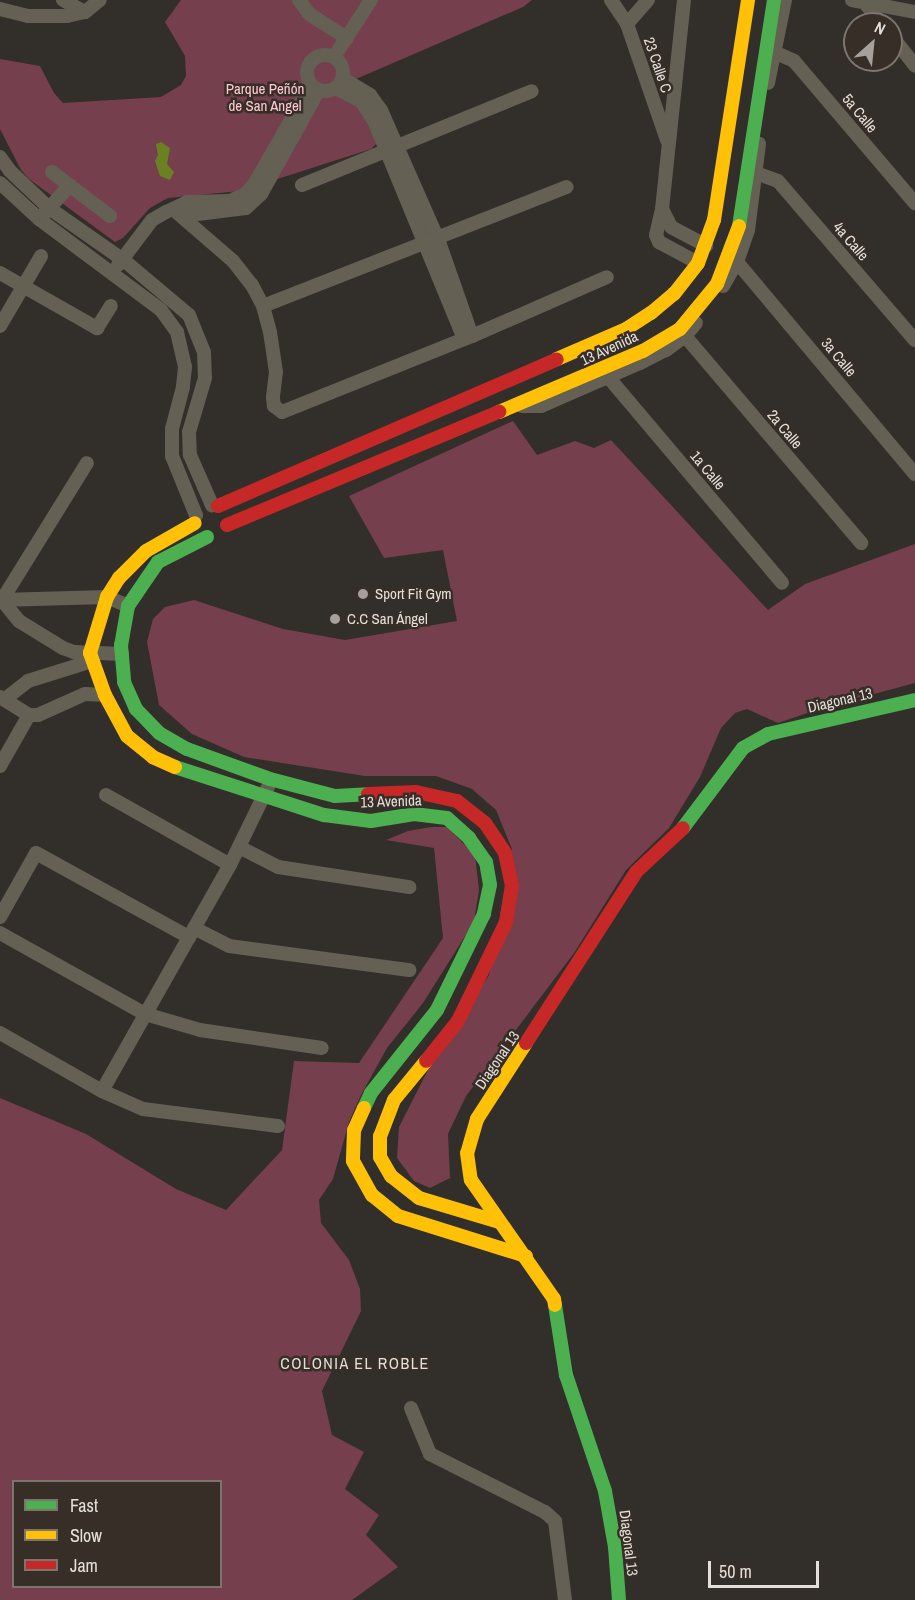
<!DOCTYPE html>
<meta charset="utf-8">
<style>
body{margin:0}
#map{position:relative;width:915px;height:1600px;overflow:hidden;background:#322e2a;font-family:"Archivo Narrow",sans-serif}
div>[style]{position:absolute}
.green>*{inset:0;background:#753f4d}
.water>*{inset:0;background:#6a8122}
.street>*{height:14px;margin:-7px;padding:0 7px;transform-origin:7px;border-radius:7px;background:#646054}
.street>.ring{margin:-7px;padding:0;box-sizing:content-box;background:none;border:14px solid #646054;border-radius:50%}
.fast>*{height:14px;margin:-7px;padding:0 7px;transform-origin:7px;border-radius:7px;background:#4caf50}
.slow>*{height:14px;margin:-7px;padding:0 7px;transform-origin:7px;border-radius:7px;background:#ffc107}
.jam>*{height:14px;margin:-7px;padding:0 7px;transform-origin:7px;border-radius:7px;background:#c62828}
.dots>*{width:16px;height:16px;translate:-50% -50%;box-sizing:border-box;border:3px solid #362e27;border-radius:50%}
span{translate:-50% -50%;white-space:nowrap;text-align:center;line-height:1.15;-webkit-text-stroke:5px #362e27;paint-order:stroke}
.street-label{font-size:15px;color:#e4dfda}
.park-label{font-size:15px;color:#ffc8d3}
.poi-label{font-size:15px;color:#e4dfda}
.left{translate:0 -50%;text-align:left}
.neighbourhood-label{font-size:16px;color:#e4dfda;letter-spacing:1.5px}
.legend{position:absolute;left:12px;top:1480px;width:210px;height:108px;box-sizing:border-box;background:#362e27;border:2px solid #7c756f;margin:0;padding:8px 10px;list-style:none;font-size:18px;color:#e4dfda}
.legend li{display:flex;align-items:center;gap:12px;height:30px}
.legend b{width:30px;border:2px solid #7c756f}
.north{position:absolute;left:843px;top:12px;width:60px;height:60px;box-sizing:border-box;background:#362e27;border:2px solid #7c756f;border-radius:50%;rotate:27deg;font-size:16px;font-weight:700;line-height:24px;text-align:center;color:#e4dfda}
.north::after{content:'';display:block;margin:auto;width:21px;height:27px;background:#a6a19c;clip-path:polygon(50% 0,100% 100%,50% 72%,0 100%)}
.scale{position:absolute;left:708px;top:1561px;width:111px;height:27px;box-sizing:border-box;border:3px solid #e4dfda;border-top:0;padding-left:8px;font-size:18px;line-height:21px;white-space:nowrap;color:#e4dfda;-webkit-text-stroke:4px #362e27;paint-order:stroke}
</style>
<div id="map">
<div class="green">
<i style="clip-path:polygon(181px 0,532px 0,523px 7px,356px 79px,363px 112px,377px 143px,371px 149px,240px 191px,168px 198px,150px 208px,123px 238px,115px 242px,29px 179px,21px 170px,0 129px,0 59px,40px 66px,54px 93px,63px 103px,161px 97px,181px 85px,186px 76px,185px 56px,165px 22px)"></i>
<i style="clip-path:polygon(513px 421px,537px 455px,575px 441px,594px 448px,611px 440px,768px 610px,805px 584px,915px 544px,915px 683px,822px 708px,778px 723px,747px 709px,735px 713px,721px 728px,700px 777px,669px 828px,626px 870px,574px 953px,466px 1096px,448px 1134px,450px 1178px,430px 1188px,414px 1181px,397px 1158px,399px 1127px,428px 1070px,489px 975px,512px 849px,496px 810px,472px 789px,436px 776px,365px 776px,244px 757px,192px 734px,159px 705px,147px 642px,153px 619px,165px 607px,194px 600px,283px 629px,345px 640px,457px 621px,443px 550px,384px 558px,349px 496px)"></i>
<i style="clip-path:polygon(evenodd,431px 827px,447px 827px,475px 855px,479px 890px,474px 922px,423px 1003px,387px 1048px,361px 1095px,349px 1122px,333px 1179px,319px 1200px,321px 1223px,349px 1260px,360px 1289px,361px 1311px,322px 1391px,332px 1435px,364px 1452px,345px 1489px,379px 1515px,366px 1535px,398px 1567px,352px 1600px,0 1600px,0 1098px,86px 1134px,176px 1189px,226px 1210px,282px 1150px,294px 1061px,359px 1063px,443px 938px,434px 848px,386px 840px,408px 831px,431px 827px,14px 1482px,220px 1482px,220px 1586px,14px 1586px,14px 1482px)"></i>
</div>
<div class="water">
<i style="clip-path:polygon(161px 142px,170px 148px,167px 164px,174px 172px,170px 180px,160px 176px,155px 161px,158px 155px,156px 144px)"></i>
</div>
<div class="street">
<i style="left:63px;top:0;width:25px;rotate:29deg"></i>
<i style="left:299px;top:0;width:17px;rotate:54deg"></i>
<i style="left:309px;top:14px;width:45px;rotate:32.3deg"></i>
<i style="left:611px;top:0;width:29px;rotate:56deg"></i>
<i style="left:627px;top:24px;width:123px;rotate:71deg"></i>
<i style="left:684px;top:0;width:210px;rotate:96deg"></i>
<i style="left:662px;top:209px;width:27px;rotate:103deg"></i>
<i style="left:656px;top:235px;width:8px;rotate:67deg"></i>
<i style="left:659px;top:242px;width:44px;rotate:28.3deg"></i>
<i style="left:852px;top:0;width:64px;rotate:10.8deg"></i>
<i style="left:865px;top:3px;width:27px;rotate:51deg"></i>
<i style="left:0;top:9px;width:29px;rotate:14deg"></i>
<i style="left:28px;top:16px;width:39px"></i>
<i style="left:67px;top:16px;width:18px;rotate:-13deg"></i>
<i style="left:85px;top:12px;width:19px;rotate:-39deg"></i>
<i style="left:627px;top:24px;width:32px;rotate:-49deg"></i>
<i style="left:891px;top:35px;width:39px;rotate:52deg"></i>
<i style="left:774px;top:52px;width:22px;rotate:24deg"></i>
<i style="left:794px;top:61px;width:187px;rotate:49.6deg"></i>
<i class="ring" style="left:307px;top:55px;width:22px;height:22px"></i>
<i style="left:334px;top:57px;width:68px;rotate:-57deg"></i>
<i style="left:342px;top:78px;width:33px;rotate:31deg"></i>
<i style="left:370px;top:95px;width:19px;rotate:54deg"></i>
<i style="left:381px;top:110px;width:141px;rotate:66.2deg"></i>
<i style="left:438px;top:239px;width:103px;rotate:70.7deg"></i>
<i style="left:768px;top:83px;width:85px;rotate:-78.4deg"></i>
<i style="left:336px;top:88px;width:30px;rotate:28deg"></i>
<i style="left:362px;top:102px;width:25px;rotate:58deg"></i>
<i style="left:375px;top:123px;width:230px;rotate:67.6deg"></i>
<i style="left:0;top:157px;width:17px;rotate:54deg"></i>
<i style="left:10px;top:171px;width:54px;rotate:43.5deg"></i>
<i style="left:49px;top:208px;width:94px;rotate:35deg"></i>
<i style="left:126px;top:262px;width:82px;rotate:40.1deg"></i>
<i style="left:189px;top:315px;width:40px;rotate:68deg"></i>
<i style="left:204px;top:352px;width:26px;rotate:88deg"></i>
<i style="left:205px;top:378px;width:56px;rotate:106.5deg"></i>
<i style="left:189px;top:432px;width:23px;rotate:88deg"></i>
<i style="left:190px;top:455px;width:55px;rotate:66.3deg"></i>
<i style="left:52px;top:172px;width:73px;rotate:37.2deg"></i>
<i style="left:756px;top:173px;width:23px;rotate:20deg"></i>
<i style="left:778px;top:181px;width:210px;rotate:49.3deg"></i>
<i style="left:0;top:183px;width:53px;rotate:42.7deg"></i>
<i style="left:39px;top:219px;width:152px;rotate:36.7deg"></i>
<i style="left:161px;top:310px;width:27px;rotate:54deg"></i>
<i style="left:177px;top:332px;width:36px;rotate:77deg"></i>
<i style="left:185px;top:367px;width:20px;rotate:96deg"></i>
<i style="left:183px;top:387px;width:43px;rotate:104.7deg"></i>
<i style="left:172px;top:429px;width:27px;rotate:90deg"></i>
<i style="left:172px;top:456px;width:64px;rotate:67.9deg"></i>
<i style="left:302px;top:185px;width:248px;rotate:-22.2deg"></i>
<i style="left:662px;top:209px;width:20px;rotate:63deg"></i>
<i style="left:671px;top:227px;width:40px;rotate:28deg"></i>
<i style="left:174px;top:210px;width:78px;rotate:40.8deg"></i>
<i style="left:233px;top:261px;width:31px;rotate:52deg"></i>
<i style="left:252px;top:285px;width:24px;rotate:62deg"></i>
<i style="left:263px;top:306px;width:27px;rotate:75deg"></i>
<i style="left:270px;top:332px;width:40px;rotate:81.5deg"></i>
<i style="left:276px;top:372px;width:26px;rotate:97deg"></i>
<i style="left:273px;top:398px;width:8px;rotate:83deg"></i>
<i style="left:274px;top:406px;width:10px;rotate:37deg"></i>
<i style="left:282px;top:412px;width:205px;rotate:-21.8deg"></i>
<i style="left:472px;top:336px;width:147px;rotate:-23.6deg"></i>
<i style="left:176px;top:211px;width:15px;rotate:16deg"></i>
<i style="left:190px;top:215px;width:56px;rotate:-7.1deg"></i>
<i style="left:246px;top:208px;width:21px;rotate:-43deg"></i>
<i style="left:261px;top:194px;width:119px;rotate:-60.9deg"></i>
<i style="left:43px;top:215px;width:40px;rotate:-48deg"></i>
<i style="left:737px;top:262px;width:277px;rotate:50deg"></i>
<i style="left:118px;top:265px;width:56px;rotate:-52.9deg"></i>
<i style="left:152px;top:220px;width:16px;rotate:-30deg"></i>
<i style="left:166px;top:212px;width:23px;rotate:-25deg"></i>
<i style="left:187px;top:202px;width:43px;rotate:-1.3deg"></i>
<i style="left:230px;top:201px;width:17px;rotate:-24deg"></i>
<i style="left:246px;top:194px;width:14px;rotate:-51deg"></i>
<i style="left:255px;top:183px;width:113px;rotate:-60.3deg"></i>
<i style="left:0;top:273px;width:112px;rotate:29.6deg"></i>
<i style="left:97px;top:328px;width:26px;rotate:-58deg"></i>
<i style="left:723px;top:286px;width:28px;rotate:-60deg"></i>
<i style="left:737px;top:262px;width:34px;rotate:-71deg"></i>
<i style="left:748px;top:230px;width:87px;rotate:-82.7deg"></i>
<i style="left:263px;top:306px;width:326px;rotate:-21.4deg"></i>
<i style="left:0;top:326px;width:81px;rotate:-59.6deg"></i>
<i style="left:685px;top:336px;width:272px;rotate:49.6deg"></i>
<i style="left:609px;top:378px;width:268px;rotate:49.8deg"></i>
<i style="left:522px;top:406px;width:19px"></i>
<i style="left:541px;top:406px;width:108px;rotate:-23.5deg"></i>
<i style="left:640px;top:363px;width:29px;rotate:-27deg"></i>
<i style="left:666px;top:350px;width:24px;rotate:-36deg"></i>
<i style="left:685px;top:336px;width:17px;rotate:-50deg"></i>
<i style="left:0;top:600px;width:107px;rotate:-1.6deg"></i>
<i style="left:107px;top:597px;width:23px;rotate:23deg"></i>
<i style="left:2px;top:600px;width:161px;rotate:-58.2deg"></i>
<i style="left:2px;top:600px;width:27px;rotate:51deg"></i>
<i style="left:19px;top:621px;width:52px;rotate:31.5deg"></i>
<i style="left:63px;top:648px;width:12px;rotate:20deg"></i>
<i style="left:74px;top:652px;width:48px;rotate:2.4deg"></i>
<i style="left:0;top:697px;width:34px;rotate:32deg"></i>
<i style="left:29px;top:715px;width:9px"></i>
<i style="left:38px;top:715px;width:51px;rotate:-24.1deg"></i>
<i style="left:85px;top:694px;width:20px;rotate:3deg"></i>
<i style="left:5px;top:699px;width:29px;rotate:-38deg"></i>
<i style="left:28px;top:681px;width:67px;rotate:-17.4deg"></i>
<i style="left:0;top:766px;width:59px;rotate:-60.4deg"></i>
<i style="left:106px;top:795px;width:142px;rotate:29.4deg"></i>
<i style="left:239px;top:847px;width:44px;rotate:27.1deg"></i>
<i style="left:278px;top:867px;width:133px;rotate:8.7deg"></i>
<i style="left:0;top:917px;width:73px;rotate:-60.6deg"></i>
<i style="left:36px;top:853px;width:175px;rotate:28.8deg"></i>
<i style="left:194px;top:928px;width:39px;rotate:27deg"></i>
<i style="left:229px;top:946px;width:182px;rotate:7.6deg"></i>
<i style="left:0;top:933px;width:166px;rotate:29.2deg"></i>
<i style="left:145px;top:1014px;width:57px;rotate:16.2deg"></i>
<i style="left:200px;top:1030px;width:123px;rotate:8.4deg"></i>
<i style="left:0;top:1033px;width:117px;rotate:29.6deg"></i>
<i style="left:102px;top:1091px;width:45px;rotate:23.7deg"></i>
<i style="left:143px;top:1109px;width:136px;rotate:7.2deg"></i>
<i style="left:102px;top:1091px;width:260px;rotate:-60.5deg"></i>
<i style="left:230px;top:865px;width:87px;rotate:-64deg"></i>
<i style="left:411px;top:1408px;width:50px;rotate:67.6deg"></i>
<i style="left:430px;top:1454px;width:129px;rotate:26.8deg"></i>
<i style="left:545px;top:1512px;width:13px;rotate:42deg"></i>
<i style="left:555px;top:1521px;width:80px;rotate:82.8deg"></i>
</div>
<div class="fast">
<i style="left:739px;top:226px;width:229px;rotate:-81.2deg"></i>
<i style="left:207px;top:537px;width:55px;rotate:153deg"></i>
<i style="left:158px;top:562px;width:53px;rotate:124.3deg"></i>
<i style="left:128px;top:606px;width:40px;rotate:100deg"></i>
<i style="left:121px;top:645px;width:37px;rotate:85deg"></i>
<i style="left:124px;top:682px;width:30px;rotate:66deg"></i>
<i style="left:136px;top:709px;width:33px;rotate:46deg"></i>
<i style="left:159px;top:733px;width:32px;rotate:30deg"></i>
<i style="left:187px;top:749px;width:88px;rotate:19.9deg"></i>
<i style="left:270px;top:779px;width:67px;rotate:14.7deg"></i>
<i style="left:335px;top:796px;width:33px;rotate:-3deg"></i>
<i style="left:175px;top:767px;width:157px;rotate:17.9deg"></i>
<i style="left:324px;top:815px;width:47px;rotate:7.3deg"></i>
<i style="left:371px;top:821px;width:44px;rotate:-9.2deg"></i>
<i style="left:414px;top:814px;width:33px;rotate:7deg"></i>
<i style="left:447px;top:818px;width:30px;rotate:42deg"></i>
<i style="left:469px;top:838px;width:29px;rotate:55deg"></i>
<i style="left:486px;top:862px;width:23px;rotate:80deg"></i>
<i style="left:490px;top:885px;width:30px;rotate:102deg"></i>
<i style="left:484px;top:914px;width:107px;rotate:116.1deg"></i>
<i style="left:437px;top:1010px;width:106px;rotate:128.5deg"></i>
<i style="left:371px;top:1093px;width:17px;rotate:115deg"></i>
<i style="left:683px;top:828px;width:100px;rotate:-53.1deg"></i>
<i style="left:743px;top:748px;width:29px;rotate:-29deg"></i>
<i style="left:768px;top:734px;width:151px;rotate:-13deg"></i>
<i style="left:555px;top:1305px;width:71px;rotate:81.1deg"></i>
<i style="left:566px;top:1375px;width:122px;rotate:71.4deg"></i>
<i style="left:605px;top:1491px;width:57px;rotate:79.9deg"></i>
<i style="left:615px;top:1547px;width:53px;rotate:85.7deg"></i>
</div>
<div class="slow">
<i style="left:557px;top:359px;width:75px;rotate:-23.5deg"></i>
<i style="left:626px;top:329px;width:30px;rotate:-33deg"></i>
<i style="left:651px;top:313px;width:30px;rotate:-40deg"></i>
<i style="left:674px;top:294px;width:39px;rotate:-52deg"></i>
<i style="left:698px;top:263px;width:46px;rotate:-69.6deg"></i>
<i style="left:714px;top:220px;width:223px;rotate:-81.2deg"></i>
<i style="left:499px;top:412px;width:156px;rotate:-23deg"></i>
<i style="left:643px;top:351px;width:43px;rotate:-30.7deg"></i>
<i style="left:680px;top:329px;width:58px;rotate:-50.6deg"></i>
<i style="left:717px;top:284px;width:62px;rotate:-69.2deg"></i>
<i style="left:175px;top:767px;width:24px;rotate:-156deg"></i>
<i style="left:153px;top:757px;width:33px;rotate:-141deg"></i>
<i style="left:127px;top:736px;width:47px;rotate:-118.2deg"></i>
<i style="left:105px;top:695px;width:45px;rotate:-109.7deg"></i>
<i style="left:90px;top:653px;width:59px;rotate:-73.1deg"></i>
<i style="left:107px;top:597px;width:22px;rotate:-58deg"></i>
<i style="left:119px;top:578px;width:38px;rotate:-45deg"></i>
<i style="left:146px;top:551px;width:56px;rotate:-29.7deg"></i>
<i style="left:526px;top:1043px;width:90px;rotate:122.8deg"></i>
<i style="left:477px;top:1119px;width:35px;rotate:106deg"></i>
<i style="left:467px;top:1153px;width:27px;rotate:82deg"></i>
<i style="left:471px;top:1180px;width:145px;rotate:55.1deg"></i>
<i style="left:554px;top:1299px;width:6px;rotate:81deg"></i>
<i style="left:426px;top:1061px;width:50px;rotate:129.4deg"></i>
<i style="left:394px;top:1100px;width:39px;rotate:111deg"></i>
<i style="left:380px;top:1136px;width:21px;rotate:90deg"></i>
<i style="left:380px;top:1157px;width:22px;rotate:60deg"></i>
<i style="left:391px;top:1176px;width:36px;rotate:38deg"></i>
<i style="left:419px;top:1198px;width:84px;rotate:16.7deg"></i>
<i style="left:364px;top:1108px;width:24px;rotate:114deg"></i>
<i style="left:354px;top:1130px;width:31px;rotate:92deg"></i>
<i style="left:353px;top:1161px;width:39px;rotate:61deg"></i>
<i style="left:372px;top:1195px;width:33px;rotate:39deg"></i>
<i style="left:398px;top:1216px;width:134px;rotate:17.4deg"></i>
</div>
<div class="jam">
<i style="left:218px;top:506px;width:369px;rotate:-23.4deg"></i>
<i style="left:227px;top:525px;width:295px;rotate:-22.6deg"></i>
<i style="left:368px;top:794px;width:48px;rotate:-2.4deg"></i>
<i style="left:416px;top:792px;width:42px;rotate:12.4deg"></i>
<i style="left:457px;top:801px;width:36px;rotate:38deg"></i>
<i style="left:485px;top:823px;width:36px;rotate:56deg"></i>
<i style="left:505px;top:853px;width:33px;rotate:78deg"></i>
<i style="left:512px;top:885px;width:37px;rotate:99deg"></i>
<i style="left:506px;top:922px;width:110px;rotate:115.9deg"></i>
<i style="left:458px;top:1021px;width:51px;rotate:128.7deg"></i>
<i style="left:526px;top:1043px;width:203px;rotate:-57.2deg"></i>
<i style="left:636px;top:872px;width:64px;rotate:-43.1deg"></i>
</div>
<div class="dots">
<i style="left:363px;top:594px;background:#a6a19c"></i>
<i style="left:335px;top:619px;background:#a6a19c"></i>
</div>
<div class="street-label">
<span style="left:658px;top:65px;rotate:71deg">23 Calle C</span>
<span style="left:860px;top:113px;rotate:50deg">5a Calle</span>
<span style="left:851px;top:241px;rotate:49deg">4a Calle</span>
<span style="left:609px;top:348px;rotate:-25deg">13 Avenida</span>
<span style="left:839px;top:357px;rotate:50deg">3a Calle</span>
<span style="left:785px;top:429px;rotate:50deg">2a Calle</span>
<span style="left:708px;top:470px;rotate:50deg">1a Calle</span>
<span style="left:840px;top:700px;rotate:-13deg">Diagonal 13</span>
<span style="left:391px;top:801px;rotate:-2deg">13 Avenida</span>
<span style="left:497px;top:1060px;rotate:-56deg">Diagonal 13</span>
<span style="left:629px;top:1543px;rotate:83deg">Diagonal 13</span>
</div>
<div class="park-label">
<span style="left:265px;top:97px">Parque Peñón<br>de San Angel</span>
</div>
<div class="poi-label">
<span class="left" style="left:375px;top:594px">Sport Fit Gym</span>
<span class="left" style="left:347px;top:619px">C.C San Ángel</span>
</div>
<div class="neighbourhood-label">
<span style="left:355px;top:1363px">COLONIA EL ROBLE</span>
</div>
<ul class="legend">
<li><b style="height:8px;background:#4caf50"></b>Fast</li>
<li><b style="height:8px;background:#ffc107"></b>Slow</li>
<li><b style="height:8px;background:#c62828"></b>Jam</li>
</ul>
<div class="north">N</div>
<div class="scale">50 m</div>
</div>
